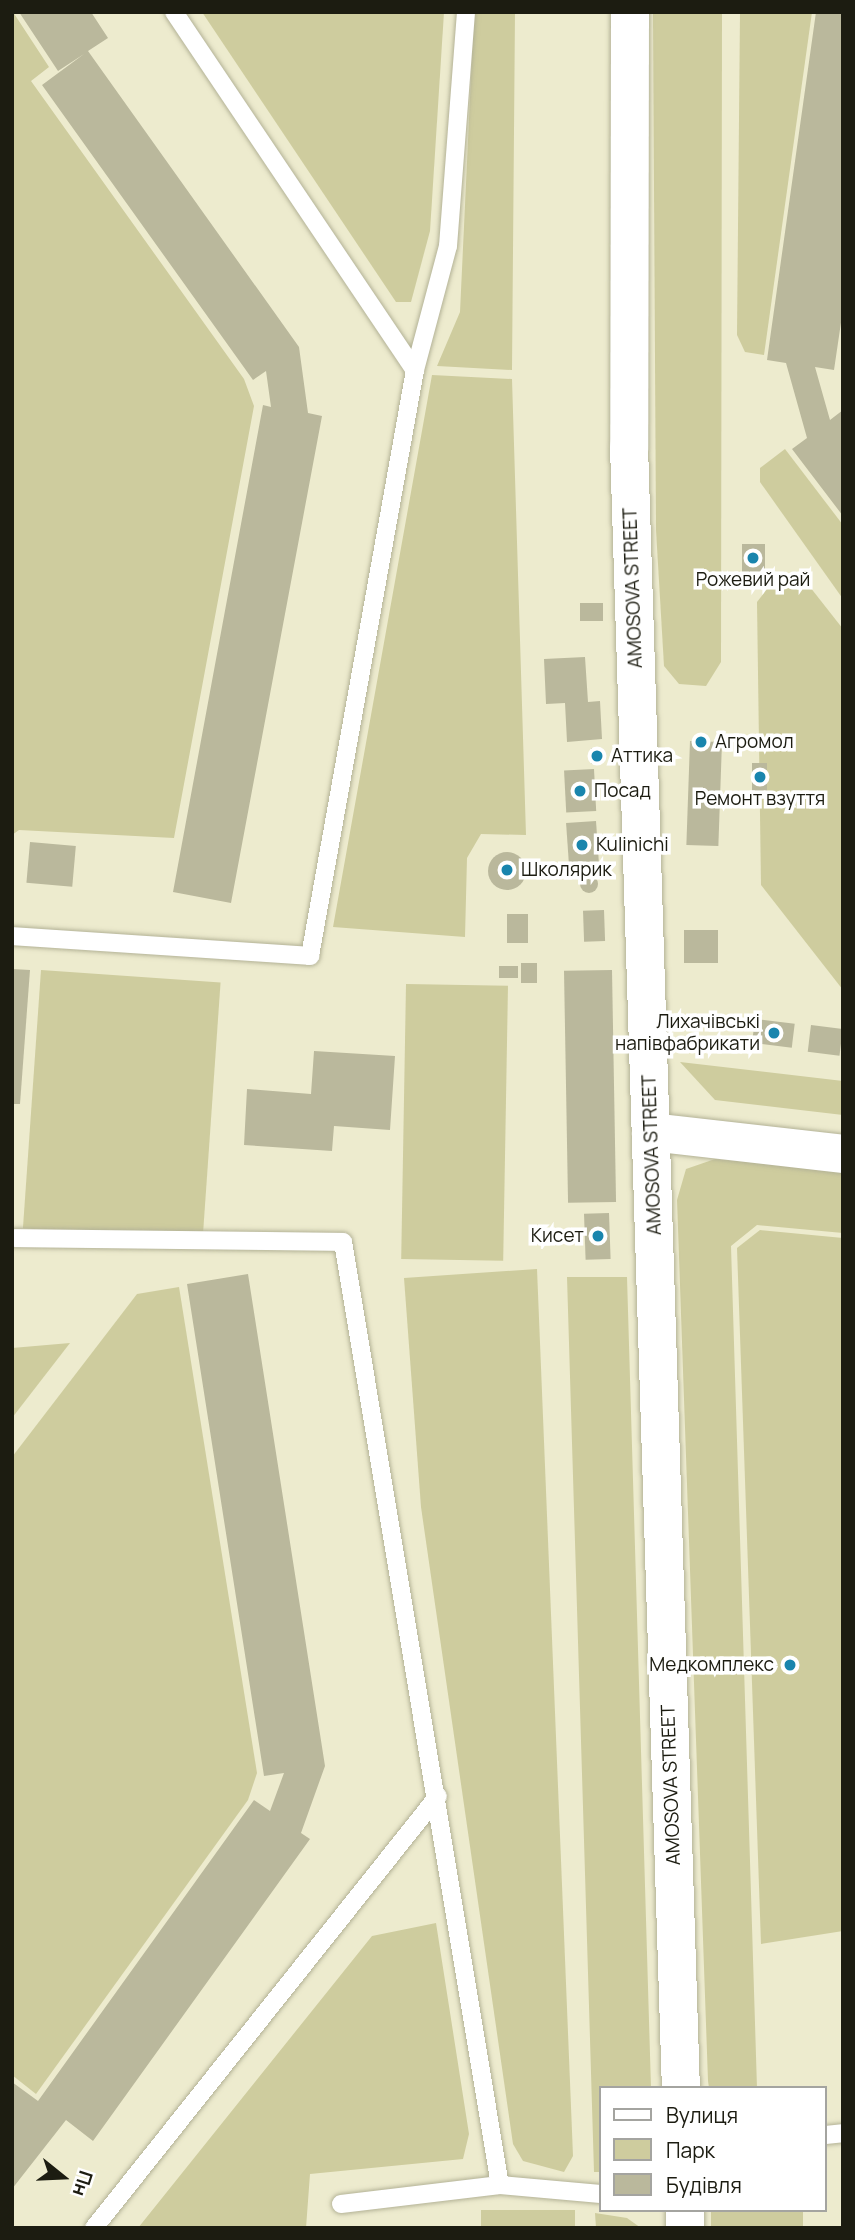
<!DOCTYPE html>
<meta charset="utf-8">
<style>
body{margin:0}
#map{position:relative;width:855px;height:2240px;overflow:hidden;background:#edebce;font-family:Manrope,sans-serif}
div>[style]{position:absolute}
.green>*{inset:0;background:#cecc9e;transform-origin:0 0}
.building>*{inset:0;background:#bab89c;transform-origin:0 0}
.round{border-radius:50%}
.roads{filter:drop-shadow(0 0 2px #b3b296) drop-shadow(0 0 2px #b3b296)}
.lane>*{height:18px;margin:-9px;padding:0 9px;transform-origin:9px;border-radius:9px;background:#fff}
.secondary>*{height:38px;margin:-19px;padding:0 19px;transform-origin:19px;border-radius:19px;background:#fff}
.dots>*{width:19px;height:19px;translate:-50% -50%;box-sizing:border-box;border:4px solid #fff;border-radius:50%}
span{translate:-50% -50%;white-space:nowrap;text-align:center;line-height:1.15;-webkit-text-stroke:7px #fff;paint-order:stroke}
.poi-label{font-size:19px;color:#1c1c11}
.left{translate:0 -50%;text-align:left}
.right{translate:-100% -50%;text-align:right}
.street-label{font-size:19px;color:#1c1c11}
.frame{position:absolute;inset:0;border:14px solid #1c1c11;pointer-events:none}
.legend{position:absolute;left:599px;top:2086px;width:228px;height:126px;box-sizing:border-box;background:#fff;border:2px solid #a4a4a0;margin:0;padding:9px 12px;list-style:none;font-size:21px;color:#1c1c11}
.legend li{display:flex;align-items:center;gap:14px;height:35px}
.legend b{width:35px;border:2px solid #a4a4a0}
.north{position:absolute;left:28px;top:2142px;width:70px;height:70px;-webkit-text-stroke:5px #fff;paint-order:stroke;rotate:108deg;font-size:19px;font-weight:700;line-height:28px;text-align:center;color:#1c1c11}
.north::after{content:'';display:block;margin:auto;width:24px;height:32px;background:#1c1c11;clip-path:polygon(50% 0,100% 100%,50% 72%,0 100%)}
</style>
<div id="map">
<div class="green">
<i style="clip-path:polygon(13px 12px,49px 67px,31px 81px,244px 379px,254px 406px,174px 838px,19px 830px,12px 835px)"></i>
<i style="clip-path:polygon(202px 12px,444px 12px,430px 231px,411px 302px,396px 302px)"></i>
<i style="clip-path:polygon(474px 12px,515px 12px,512px 370px,437px 366px,460px 312px)"></i>
<i style="clip-path:polygon(653px 12px,722px 12px,721px 662px,706px 686px,679px 684px,664px 666px,656px 530px)"></i>
<i style="clip-path:polygon(740px 12px,812px 12px,764px 355px,745px 352px,737px 335px)"></i>
<i style="clip-path:polygon(432px 375px,512px 379px,526px 835px,481px 834px,467px 858px,465px 937px,333px 927px)"></i>
<i style="clip-path:polygon(785px 449px,843px 525px,843px 599px,760px 482px,760px 468px)"></i>
<i style="clip-path:polygon(771px 584px,810px 587px,843px 629px,843px 990px,761px 885px,757px 602px)"></i>
<i style="left:41px;top:970px;width:180px;height:259px;rotate:4deg"></i>
<i style="left:406px;top:984px;width:102px;height:275px;rotate:1deg"></i>
<i style="clip-path:polygon(680px 1062px,843px 1081px,843px 1115px,715px 1100px)"></i>
<i style="clip-path:polygon(715px 1159px,843px 1171px,843px 1233px,757px 1225px,731px 1246px,757px 2088px,709px 2088px,708px 2081px,677px 1200px,686px 1169px)"></i>
<i style="clip-path:polygon(760px 1230px,843px 1238px,843px 1931px,761px 1944px,737px 1248px)"></i>
<i style="clip-path:polygon(537px 1269px,573px 2156px,564px 2172px,523px 2161px,513px 2144px,421px 1507px,404px 1278px)"></i>
<i style="clip-path:polygon(567px 1277px,627px 1277px,651px 2088px,601px 2088px,601px 2172px,594px 2172px)"></i>
<i style="clip-path:polygon(179px 1287px,257px 1773px,248px 1800px,36px 2094px,12px 2075px,12px 1457px,137px 1294px)"></i>
<i style="clip-path:polygon(70px 1343px,12px 1418px,12px 1348px)"></i>
<i style="clip-path:polygon(436px 1923px,469px 2134px,463px 2159px,310px 2174px,306px 2228px,138px 2228px,372px 1936px)"></i>
<i style="left:481px;top:2210px;width:94px;height:23px"></i>
<i style="left:711px;top:2210px;width:92px;height:18px"></i>
<i style="clip-path:polygon(595px 2213px,627px 2218px,641px 2228px,596px 2228px)"></i>
</div>
<div class="building">
<i style="clip-path:polygon(19px 12px,91px 12px,108px 38px,88px 51px,299px 347px,308px 413px,322px 416px,231px 903px,173px 892px,263px 405px,271px 407px,266px 371px,253px 380px,42px 85px,84px 54px,58px 71px)"></i>
<i style="clip-path:polygon(816px 12px,843px 12px,843px 309px,834px 370px,815px 367px,830px 420px,843px 410px,843px 516px,792px 449px,807px 438px,786px 363px,767px 360px)"></i>
<i style="left:742px;top:544px;width:23px;height:28px"></i>
<i style="left:580px;top:603px;width:23px;height:18px"></i>
<i style="clip-path:polygon(585px 657px,588px 702px,600px 701px,602px 739px,567px 742px,565px 703px,546px 704px,544px 659px)"></i>
<i style="left:690px;top:741px;width:32px;height:104px;rotate:2deg"></i>
<i style="left:591px;top:748px;width:11px;height:16px"></i>
<i style="left:752px;top:763px;width:15px;height:28px"></i>
<i style="left:594px;top:769px;width:42px;height:30px;rotate:87deg"></i>
<i style="left:596px;top:821px;width:46px;height:30px;rotate:86deg"></i>
<i style="left:30px;top:842px;width:46px;height:41px;rotate:5deg"></i>
<i class="round" style="left:488px;top:852px;width:38px;height:38px"></i>
<i class="round" style="left:580px;top:875px;width:18px;height:18px"></i>
<i style="left:604px;top:910px;width:31px;height:21px;rotate:88deg"></i>
<i style="left:507px;top:914px;width:21px;height:29px"></i>
<i style="left:684px;top:930px;width:34px;height:33px"></i>
<i style="left:521px;top:963px;width:16px;height:20px"></i>
<i style="left:499px;top:966px;width:19px;height:12px"></i>
<i style="clip-path:polygon(12px 969px,30px 970px,20px 1104px,12px 1104px)"></i>
<i style="left:612px;top:970px;width:232px;height:48px;rotate:89deg"></i>
<i style="left:755px;top:1019px;width:40px;height:24px;rotate:7deg"></i>
<i style="left:811px;top:1025px;width:32px;height:27px;rotate:7deg"></i>
<i style="clip-path:polygon(314px 1051px,395px 1056px,390px 1130px,334px 1126px,332px 1151px,244px 1145px,247px 1089px,311px 1094px)"></i>
<i style="left:609px;top:1213px;width:46px;height:25px;rotate:88deg"></i>
<i style="clip-path:polygon(248px 1274px,325px 1766px,301px 1833px,310px 1839px,93px 2141px,66px 2120px,12px 2189px,12px 2082px,38px 2101px,254px 1800px,270px 1811px,284px 1773px,264px 1776px,187px 1284px)"></i>
</div>
<div class="roads">
<div class="lane">
<i style="left:174px;top:12px;width:432px;rotate:56.1deg"></i>
<i style="left:12px;top:936px;width:299px;rotate:3.8deg"></i>
<i style="left:310px;top:956px;width:595px;rotate:-79.84deg"></i>
<i style="left:415px;top:370px;width:128px;rotate:-75.1deg"></i>
<i style="left:448px;top:246px;width:235px;rotate:-85.6deg"></i>
<i style="left:15px;top:1238px;width:328px;rotate:0.7deg"></i>
<i style="left:343px;top:1242px;width:956px;rotate:80.55deg"></i>
<i style="left:500px;top:2185px;width:101px;rotate:5.1deg"></i>
<i style="left:825px;top:2135px;width:18px;rotate:-6deg"></i>
<i style="left:341px;top:2204px;width:160px;rotate:-6.8deg"></i>
<i style="left:94px;top:2228px;width:552px;rotate:-51.47deg"></i>
</div>
<div class="secondary">
<i style="left:630px;top:12px;width:434px;rotate:90.1deg"></i>
<i style="left:629px;top:446px;width:1643px;rotate:88.19deg"></i>
<i style="left:651px;top:1132px;width:193px;rotate:6.5deg"></i>
<i style="left:685px;top:2210px;width:18px;rotate:90deg"></i>
</div>
</div>
<div class="dots">
<i style="left:753px;top:558px;background:#1985ad"></i>
<i style="left:701px;top:742px;background:#1985ad"></i>
<i style="left:597px;top:756px;background:#1985ad"></i>
<i style="left:760px;top:777px;background:#1985ad"></i>
<i style="left:580px;top:791px;background:#1985ad"></i>
<i style="left:582px;top:845px;background:#1985ad"></i>
<i style="left:507px;top:870px;background:#1985ad"></i>
<i style="left:774px;top:1033px;background:#1985ad"></i>
<i style="left:598px;top:1236px;background:#1985ad"></i>
<i style="left:790px;top:1665px;background:#1985ad"></i>
</div>
<div class="poi-label">
<span style="left:753px;top:580px">Рожевий рай</span>
<span class="left" style="left:715px;top:742px">Агромол</span>
<span class="left" style="left:611px;top:756px">Аттика</span>
<span class="left" style="left:594px;top:791px">Посад</span>
<span style="left:760px;top:799px">Ремонт взуття</span>
<span class="left" style="left:596px;top:845px">Kulinichi</span>
<span class="left" style="left:521px;top:870px">Школярик</span>
<span class="right" style="left:760px;top:1033px">Лихачівські<br>напівфабрикати</span>
<span class="right" style="left:584px;top:1236px">Кисет</span>
<span class="right" style="left:774px;top:1665px">Медкомплекс</span>
</div>
<div class="street-label">
<span style="left:633px;top:588px;rotate:-92deg">AMOSOVA STREET</span>
<span style="left:652px;top:1155px;rotate:-92deg">AMOSOVA STREET</span>
<span style="left:671px;top:1785px;rotate:-92deg">AMOSOVA STREET</span>
</div>
<div class="frame"></div>
<ul class="legend">
<li><b style="height:9px;background:#fff"></b>Вулиця</li>
<li><b style="height:19px;background:#cecc9e"></b>Парк</li>
<li><b style="height:19px;background:#bab89c"></b>Будівля</li>
</ul>
<div class="north">Пн</div>
</div>
